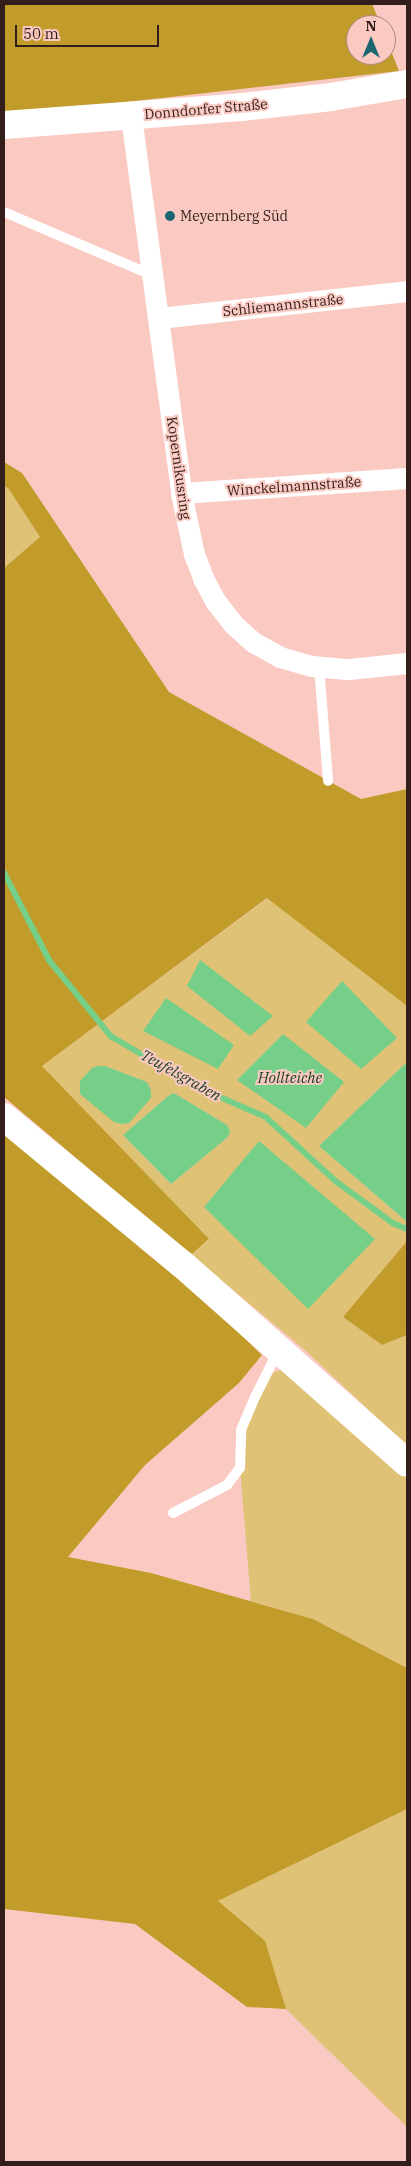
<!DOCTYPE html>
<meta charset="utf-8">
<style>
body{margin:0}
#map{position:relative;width:411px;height:2166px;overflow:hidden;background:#facac2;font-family:"IBM Plex Serif",serif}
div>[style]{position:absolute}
.green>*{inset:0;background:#dfc275}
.forest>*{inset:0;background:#c19c2a}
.water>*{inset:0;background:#76cf89}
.stream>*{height:5.5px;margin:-2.75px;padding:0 2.75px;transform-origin:2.75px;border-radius:2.75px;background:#76cf89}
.lane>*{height:10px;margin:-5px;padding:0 5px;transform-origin:5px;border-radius:5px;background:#fff}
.street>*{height:21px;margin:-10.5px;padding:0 10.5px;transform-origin:10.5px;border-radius:10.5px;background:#fff}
.secondary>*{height:28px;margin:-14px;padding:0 14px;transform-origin:14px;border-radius:14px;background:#fff}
.primary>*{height:28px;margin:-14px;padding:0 14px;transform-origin:14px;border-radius:14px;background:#fff}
.dots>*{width:14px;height:14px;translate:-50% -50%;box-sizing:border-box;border:2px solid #facac2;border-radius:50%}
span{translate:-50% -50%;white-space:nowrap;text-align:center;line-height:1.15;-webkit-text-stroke:4px #facac2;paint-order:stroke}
.street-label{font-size:14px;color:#341e1b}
.poi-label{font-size:14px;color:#341e1b}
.left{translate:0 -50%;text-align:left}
.water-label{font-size:15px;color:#193e22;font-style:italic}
.frame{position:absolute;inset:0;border:5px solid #341e1b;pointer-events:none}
.north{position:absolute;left:346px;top:15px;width:50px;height:50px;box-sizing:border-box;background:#facac2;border:1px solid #ab857f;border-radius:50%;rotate:0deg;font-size:14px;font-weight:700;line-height:20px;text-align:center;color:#341e1b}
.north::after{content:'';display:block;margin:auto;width:18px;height:22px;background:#1b6671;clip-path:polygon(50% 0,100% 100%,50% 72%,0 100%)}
.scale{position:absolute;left:15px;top:25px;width:144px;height:22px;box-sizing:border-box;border:2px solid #341e1b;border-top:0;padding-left:6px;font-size:15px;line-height:18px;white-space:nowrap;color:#341e1b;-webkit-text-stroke:4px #facac2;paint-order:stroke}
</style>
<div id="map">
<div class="green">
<i style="clip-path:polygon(4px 486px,8px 488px,40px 537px,4px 568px)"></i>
<i style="clip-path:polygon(evenodd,268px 898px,407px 1006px,407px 1062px,319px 1146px,407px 1222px,407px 1241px,343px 1317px,382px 1345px,407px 1335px,407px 1446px,306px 1351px,191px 1255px,209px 1240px,42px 1066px,268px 898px,105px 1066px,147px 1082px,151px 1090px,151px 1099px,105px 1066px,268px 898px,174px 1093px,227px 1125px,230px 1131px,228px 1137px,171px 1184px,123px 1135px,168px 1096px,174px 1093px)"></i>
<i style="clip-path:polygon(285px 1369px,407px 1476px,407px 1668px,313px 1619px,251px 1601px,240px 1468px,241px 1430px,255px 1396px,274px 1372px)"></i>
<i style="clip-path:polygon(407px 1809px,407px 2127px,286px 2009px,218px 1901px)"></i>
</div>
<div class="forest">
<i style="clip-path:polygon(4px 4px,372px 4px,381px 25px,356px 25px,356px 55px,386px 55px,386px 38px,399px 71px,4px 116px)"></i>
<i style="clip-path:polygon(4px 462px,22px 473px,169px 692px,361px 799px,407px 789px,407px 1006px,267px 898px,42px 1066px,209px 1239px,191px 1255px,4px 1097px,4px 568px,40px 537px,8px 488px,4px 486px)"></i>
<i style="clip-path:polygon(4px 1126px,148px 1247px,262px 1355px,239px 1383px,145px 1465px,68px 1557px,151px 1573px,313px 1619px,407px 1668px,407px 1809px,218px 1901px,265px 1941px,286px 2009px,247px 2007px,135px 1924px,4px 1909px)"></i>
<i style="clip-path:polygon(407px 1241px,407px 1335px,382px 1345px,343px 1317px)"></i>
</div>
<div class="water">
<i style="clip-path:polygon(200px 960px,273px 1016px,250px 1036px,187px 986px)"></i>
<i style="clip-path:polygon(342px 981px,397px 1038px,361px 1069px,306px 1022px)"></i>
<i style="clip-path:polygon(166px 998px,234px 1045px,218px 1069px,143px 1031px)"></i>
<i style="clip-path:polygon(283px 1034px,344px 1082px,306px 1128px,237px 1080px)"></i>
<i style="clip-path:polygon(407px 1062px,407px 1222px,319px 1146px)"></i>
<i style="clip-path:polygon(98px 1066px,105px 1066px,147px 1082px,151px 1090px,151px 1098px,129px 1123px,122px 1124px,114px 1122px,80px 1094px,80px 1081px,92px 1068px)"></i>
<i style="clip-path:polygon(174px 1093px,227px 1125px,230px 1131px,228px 1137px,171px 1184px,123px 1135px,168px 1096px)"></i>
<i style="clip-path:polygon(259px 1141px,375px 1239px,308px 1309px,204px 1207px)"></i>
</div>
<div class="stream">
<i style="left:4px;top:872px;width:100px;rotate:62.7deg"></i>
<i style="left:50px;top:961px;width:97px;rotate:50.9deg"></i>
<i style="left:111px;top:1036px;width:98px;rotate:30.8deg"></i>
<i style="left:195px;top:1086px;width:77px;rotate:23.6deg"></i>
<i style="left:266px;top:1117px;width:96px;rotate:42.5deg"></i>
<i style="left:337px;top:1182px;width:69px;rotate:36.2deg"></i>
<i style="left:393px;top:1223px;width:15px;rotate:23deg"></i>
</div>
<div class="lane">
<i style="left:4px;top:212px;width:161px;rotate:23.1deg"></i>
<i style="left:319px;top:666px;width:115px;rotate:85.5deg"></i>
<i style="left:173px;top:1513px;width:61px;rotate:-27.4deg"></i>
<i style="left:227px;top:1485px;width:21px;rotate:-53deg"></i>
<i style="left:240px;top:1468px;width:38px;rotate:-88deg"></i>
<i style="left:241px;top:1430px;width:36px;rotate:-67deg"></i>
<i style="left:255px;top:1397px;width:51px;rotate:-63.4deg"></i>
</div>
<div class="street">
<i style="left:131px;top:116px;width:380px;rotate:82.4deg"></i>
<i style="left:181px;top:493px;width:62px;rotate:78deg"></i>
<i style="left:194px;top:554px;width:26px;rotate:69deg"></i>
<i style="left:203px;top:578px;width:27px;rotate:62deg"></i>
<i style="left:216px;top:602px;width:28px;rotate:52deg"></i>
<i style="left:233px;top:624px;width:27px;rotate:42deg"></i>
<i style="left:253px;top:642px;width:31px;rotate:29deg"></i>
<i style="left:280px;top:657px;width:33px;rotate:16deg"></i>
<i style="left:312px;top:666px;width:37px;rotate:5deg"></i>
<i style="left:349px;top:669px;width:58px;rotate:-5.9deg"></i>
<i style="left:159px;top:318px;width:249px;rotate:-6.2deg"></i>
<i style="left:181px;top:493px;width:226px;rotate:-3.8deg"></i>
</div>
<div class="secondary">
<i style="left:4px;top:125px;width:238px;rotate:-4.3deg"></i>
<i style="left:241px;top:107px;width:91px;rotate:-6.3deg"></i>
<i style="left:331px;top:97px;width:77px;rotate:-9.7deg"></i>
</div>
<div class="primary">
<i style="left:4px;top:1117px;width:231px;rotate:39.6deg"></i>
<i style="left:182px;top:1264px;width:300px;rotate:41.5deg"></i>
</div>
<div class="dots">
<i style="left:170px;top:216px;background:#1b6671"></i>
</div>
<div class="street-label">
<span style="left:206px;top:109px;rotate:-5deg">Donndorfer Straße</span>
<span style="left:283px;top:305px;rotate:-6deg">Schliemannstraße</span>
<span style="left:179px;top:468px;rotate:82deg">Kopernikusring</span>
<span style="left:294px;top:486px;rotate:-4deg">Winckelmannstraße</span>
</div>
<div class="poi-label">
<span class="left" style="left:180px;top:216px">Meyernberg Süd</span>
</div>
<div class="water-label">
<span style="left:181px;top:1075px;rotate:29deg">Teufelsgraben</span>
<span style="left:290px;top:1078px">Hollteiche</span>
</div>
<div class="frame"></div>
<div class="north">N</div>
<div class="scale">50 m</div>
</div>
